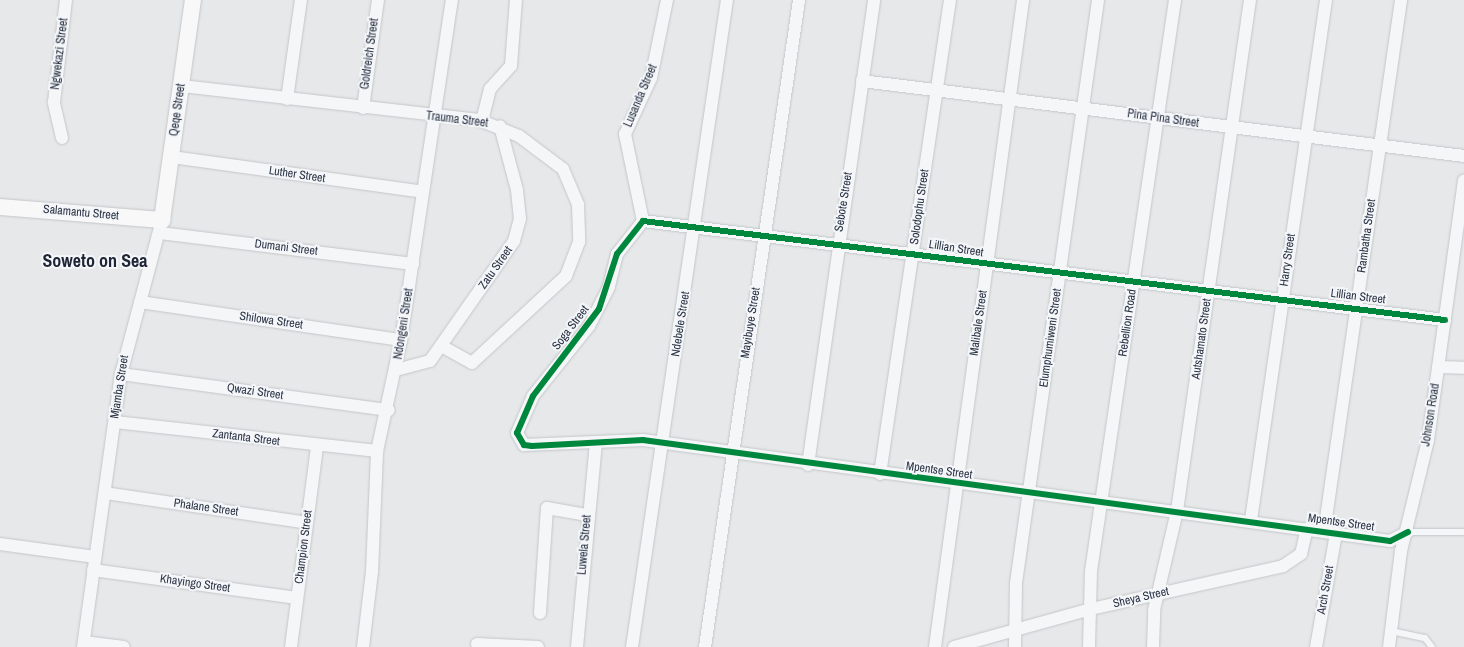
<!DOCTYPE html>
<style>
body{margin:0}
#map{position:relative;width:1464px;height:647px;overflow:hidden;background:#e6e8ea;font-family:"Archivo Narrow",sans-serif}
div>[style]{position:absolute}
.roads{filter:drop-shadow(0 0 1px #c4c6c8) drop-shadow(0 0 1px #c4c6c8)}
.lane>*{height:6px;margin:-3px;padding:0 3px;transform-origin:3px;border-radius:3px;background:#f5f6f7}
.street>*{height:12px;margin:-6px;padding:0 6px;transform-origin:6px;border-radius:6px;background:#f5f6f7}
.secondary>*{height:16px;margin:-8px;padding:0 8px;transform-origin:8px;border-radius:8px;background:#f8f8f8}
.cycleway>*{height:6px;margin:-3px;padding:0 3px;transform-origin:3px;border-radius:3px;background:#00873e}
span{translate:-50% -50%;white-space:nowrap;text-align:center;line-height:1.15;-webkit-text-stroke:4px #f4f6f9;paint-order:stroke}
.street-label{font-size:12px;color:#2b3445}
.district-label{font-size:18px;color:#1d2536;font-weight:700}
</style>
<div id="map">
<div class="roads">
<div class="lane">
<i style="left:1408px;top:532px;width:56px"></i>
<i style="left:1391px;top:631px;width:35px;rotate:12deg"></i>
<i style="left:1425px;top:638px;width:11px;rotate:52deg"></i>
</div>
<div class="street">
<i style="left:862px;top:81px;width:607px;rotate:7.1deg"></i>
<i style="left:182px;top:86px;width:299px;rotate:6.5deg"></i>
<i style="left:479px;top:120px;width:43px;rotate:21.8deg"></i>
<i style="left:519px;top:136px;width:55px;rotate:36.9deg"></i>
<i style="left:563px;top:169px;width:39px;rotate:67deg"></i>
<i style="left:578px;top:205px;width:37px;rotate:88deg"></i>
<i style="left:579px;top:242px;width:36px;rotate:111deg"></i>
<i style="left:566px;top:276px;width:128px;rotate:137.2deg"></i>
<i style="left:472px;top:363px;width:35px;rotate:-151deg"></i>
<i style="left:287px;top:99px;width:100px;rotate:-82deg"></i>
<i style="left:363px;top:108px;width:109px;rotate:-82.1deg"></i>
<i style="left:482px;top:121px;width:33px;rotate:-76deg"></i>
<i style="left:490px;top:89px;width:31px;rotate:-48deg"></i>
<i style="left:511px;top:66px;width:66px;rotate:-85.7deg"></i>
<i style="left:62px;top:138px;width:37px;rotate:-103deg"></i>
<i style="left:54px;top:102px;width:103px;rotate:-83.3deg"></i>
<i style="left:172px;top:157px;width:253px;rotate:7.9deg"></i>
<i style="left:643px;top:221px;width:42px;rotate:128.2deg"></i>
<i style="left:617px;top:254px;width:34px;rotate:104deg"></i>
<i style="left:609px;top:287px;width:44px;rotate:117.1deg"></i>
<i style="left:589px;top:326px;width:90px;rotate:128.7deg"></i>
<i style="left:533px;top:396px;width:40px;rotate:113.4deg"></i>
<i style="left:517px;top:433px;width:14px;rotate:60deg"></i>
<i style="left:524px;top:445px;width:119px;rotate:-2.4deg"></i>
<i style="left:643px;top:440px;width:754px;rotate:7.7deg"></i>
<i style="left:1390px;top:541px;width:20px;rotate:-27deg"></i>
<i style="left:643px;top:221px;width:808px;rotate:7.04deg"></i>
<i style="left:643px;top:221px;width:89px;rotate:-101.7deg"></i>
<i style="left:625px;top:134px;width:62px;rotate:-65.1deg"></i>
<i style="left:651px;top:78px;width:80px;rotate:-78.4deg"></i>
<i style="left:160px;top:233px;width:255px;rotate:7deg"></i>
<i style="left:140px;top:302px;width:264px;rotate:8.3deg"></i>
<i style="left:1438px;top:367px;width:26px;rotate:2deg"></i>
<i style="left:396px;top:370px;width:35px;rotate:-15deg"></i>
<i style="left:430px;top:361px;width:146px;rotate:-55deg"></i>
<i style="left:514px;top:241px;width:23px;rotate:-75deg"></i>
<i style="left:520px;top:219px;width:29px;rotate:-96deg"></i>
<i style="left:517px;top:190px;width:66px;rotate:-104.9deg"></i>
<i style="left:121px;top:374px;width:270px;rotate:7.7deg"></i>
<i style="left:115px;top:422px;width:264px;rotate:6.3deg"></i>
<i style="left:808px;top:465px;width:470px;rotate:-81.9deg"></i>
<i style="left:880px;top:474px;width:479px;rotate:-81.6deg"></i>
<i style="left:105px;top:493px;width:204px;rotate:8.4deg"></i>
<i style="left:1251px;top:520px;width:525px;rotate:-81.79deg"></i>
<i style="left:1324px;top:532px;width:538px;rotate:-81.76deg"></i>
<i style="left:0;top:544px;width:96px;rotate:7.8deg"></i>
<i style="left:93px;top:570px;width:206px;rotate:7.8deg"></i>
<i style="left:540px;top:613px;width:105px;rotate:-86.2deg"></i>
<i style="left:547px;top:508px;width:41px;rotate:9.9deg"></i>
<i style="left:84px;top:642px;width:40px;rotate:7.1deg"></i>
<i style="left:477px;top:644px;width:61px;rotate:2.8deg"></i>
<i style="left:83px;top:647px;width:276px;rotate:-82.1deg"></i>
<i style="left:121px;top:374px;width:159px;rotate:-75.1deg"></i>
<i style="left:291px;top:647px;width:202px;rotate:-82.6deg"></i>
<i style="left:363px;top:647px;width:76px;rotate:-83.2deg"></i>
<i style="left:372px;top:572px;width:121px;rotate:-87.6deg"></i>
<i style="left:377px;top:451px;width:114px;rotate:-77.8deg"></i>
<i style="left:401px;top:340px;width:344px;rotate:-81.5deg"></i>
<i style="left:577px;top:647px;width:206px;rotate:-84.7deg"></i>
<i style="left:632px;top:647px;width:654px;rotate:-81.65deg"></i>
<i style="left:705px;top:647px;width:654px;rotate:-81.73deg"></i>
<i style="left:935px;top:647px;width:653px;rotate:-82.25deg"></i>
<i style="left:954px;top:647px;width:142px;rotate:-15.5deg"></i>
<i style="left:1091px;top:609px;width:197px;rotate:-12.6deg"></i>
<i style="left:1283px;top:566px;width:22px;rotate:-34deg"></i>
<i style="left:1301px;top:554px;width:26px;rotate:-77deg"></i>
<i style="left:1015px;top:647px;width:64px;rotate:-89.1deg"></i>
<i style="left:1016px;top:583px;width:589px;rotate:-81.99deg"></i>
<i style="left:1089px;top:647px;width:76px;rotate:-88.5deg"></i>
<i style="left:1091px;top:571px;width:577px;rotate:-81.63deg"></i>
<i style="left:1153px;top:647px;width:37px;rotate:-88deg"></i>
<i style="left:1154px;top:610px;width:102px;rotate:-76.9deg"></i>
<i style="left:1177px;top:511px;width:516px;rotate:-81.87deg"></i>
<i style="left:1316px;top:647px;width:116px;rotate:-80deg"></i>
<i style="left:1389px;top:647px;width:97px;rotate:-82.9deg"></i>
<i style="left:1401px;top:551px;width:114px;rotate:-76.3deg"></i>
<i style="left:1428px;top:440px;width:262px;rotate:-82.1deg"></i>
</div>
<div class="secondary">
<i style="left:0;top:207px;width:163px;rotate:4.6deg"></i>
<i style="left:162px;top:220px;width:222px;rotate:-82deg"></i>
</div>
</div>
<div class="cycleway">
<i style="left:1408px;top:532px;width:20px;rotate:153deg"></i>
<i style="left:1390px;top:541px;width:754px;rotate:-172.3deg"></i>
<i style="left:643px;top:440px;width:111px;rotate:176.9deg"></i>
<i style="left:532px;top:446px;width:8px;rotate:-173deg"></i>
<i style="left:524px;top:445px;width:14px;rotate:-120deg"></i>
<i style="left:517px;top:433px;width:40px;rotate:-66.6deg"></i>
<i style="left:533px;top:396px;width:109px;rotate:-52.8deg"></i>
<i style="left:599px;top:309px;width:58px;rotate:-71.9deg"></i>
<i style="left:617px;top:254px;width:42px;rotate:-51.8deg"></i>
<i style="left:643px;top:221px;width:808px;rotate:7.04deg"></i>
</div>
<div class="street-label">
<span style="left:60px;top:54px;rotate:-83deg">Ngwekazi Street</span>
<span style="left:370px;top:54px;rotate:-82deg">Goldreich Street</span>
<span style="left:641px;top:96px;rotate:-67deg">Lusanda Street</span>
<span style="left:178px;top:110px;rotate:-82deg">Qeqe Street</span>
<span style="left:1163px;top:119px;rotate:8deg">Pina Pina Street</span>
<span style="left:457px;top:120px;rotate:7deg">Trauma Street</span>
<span style="left:297px;top:175px;rotate:8deg">Luther Street</span>
<span style="left:844px;top:202px;rotate:-81deg">Sebote Street</span>
<span style="left:920px;top:207px;rotate:-82deg">Solodophu Street</span>
<span style="left:81px;top:213px;rotate:5deg">Salamantu Street</span>
<span style="left:1367px;top:236px;rotate:-82deg">Rambatha Street</span>
<span style="left:286px;top:248px;rotate:7deg">Dumani Street</span>
<span style="left:956px;top:249px;rotate:9deg">Lillian Street</span>
<span style="left:1288px;top:260px;rotate:-82deg">Harry Street</span>
<span style="left:496px;top:268px;rotate:-55deg">Zatu Street</span>
<span style="left:1358px;top:297px;rotate:7deg">Lillian Street</span>
<span style="left:271px;top:321px;rotate:8deg">Shilowa Street</span>
<span style="left:751px;top:323px;rotate:-81deg">Mayibuye Street</span>
<span style="left:979px;top:323px;rotate:-82deg">Malibale Street</span>
<span style="left:1128px;top:323px;rotate:-82deg">Rebellion Road</span>
<span style="left:404px;top:324px;rotate:-81deg">Ndongeni Street</span>
<span style="left:681px;top:324px;rotate:-81deg">Ndebele Street</span>
<span style="left:571px;top:328px;rotate:-53deg">Soga Street</span>
<span style="left:1051px;top:338px;rotate:-82deg">Elumphumiweni Street</span>
<span style="left:1202px;top:339px;rotate:-82deg">Autshamato Street</span>
<span style="left:120px;top:387px;rotate:-81deg">Mjamba Street</span>
<span style="left:255px;top:392px;rotate:8deg">Qwazi Street</span>
<span style="left:1431px;top:415px;rotate:-81deg">Johnson Road</span>
<span style="left:246px;top:438px;rotate:7deg">Zantanta Street</span>
<span style="left:939px;top:471px;rotate:8deg">Mpentse Street</span>
<span style="left:206px;top:508px;rotate:8deg">Phalane Street</span>
<span style="left:1341px;top:523px;rotate:8deg">Mpentse Street</span>
<span style="left:585px;top:545px;rotate:-85deg">Luwela Street</span>
<span style="left:304px;top:547px;rotate:-83deg">Champion Street</span>
<span style="left:195px;top:584px;rotate:8deg">Khayingo Street</span>
<span style="left:1326px;top:590px;rotate:-80deg">Arch Street</span>
<span style="left:1141px;top:598px;rotate:-13deg">Sheya Street</span>
</div>
<div class="district-label">
<span style="left:95px;top:261px">Soweto on Sea</span>
</div>
</div>
